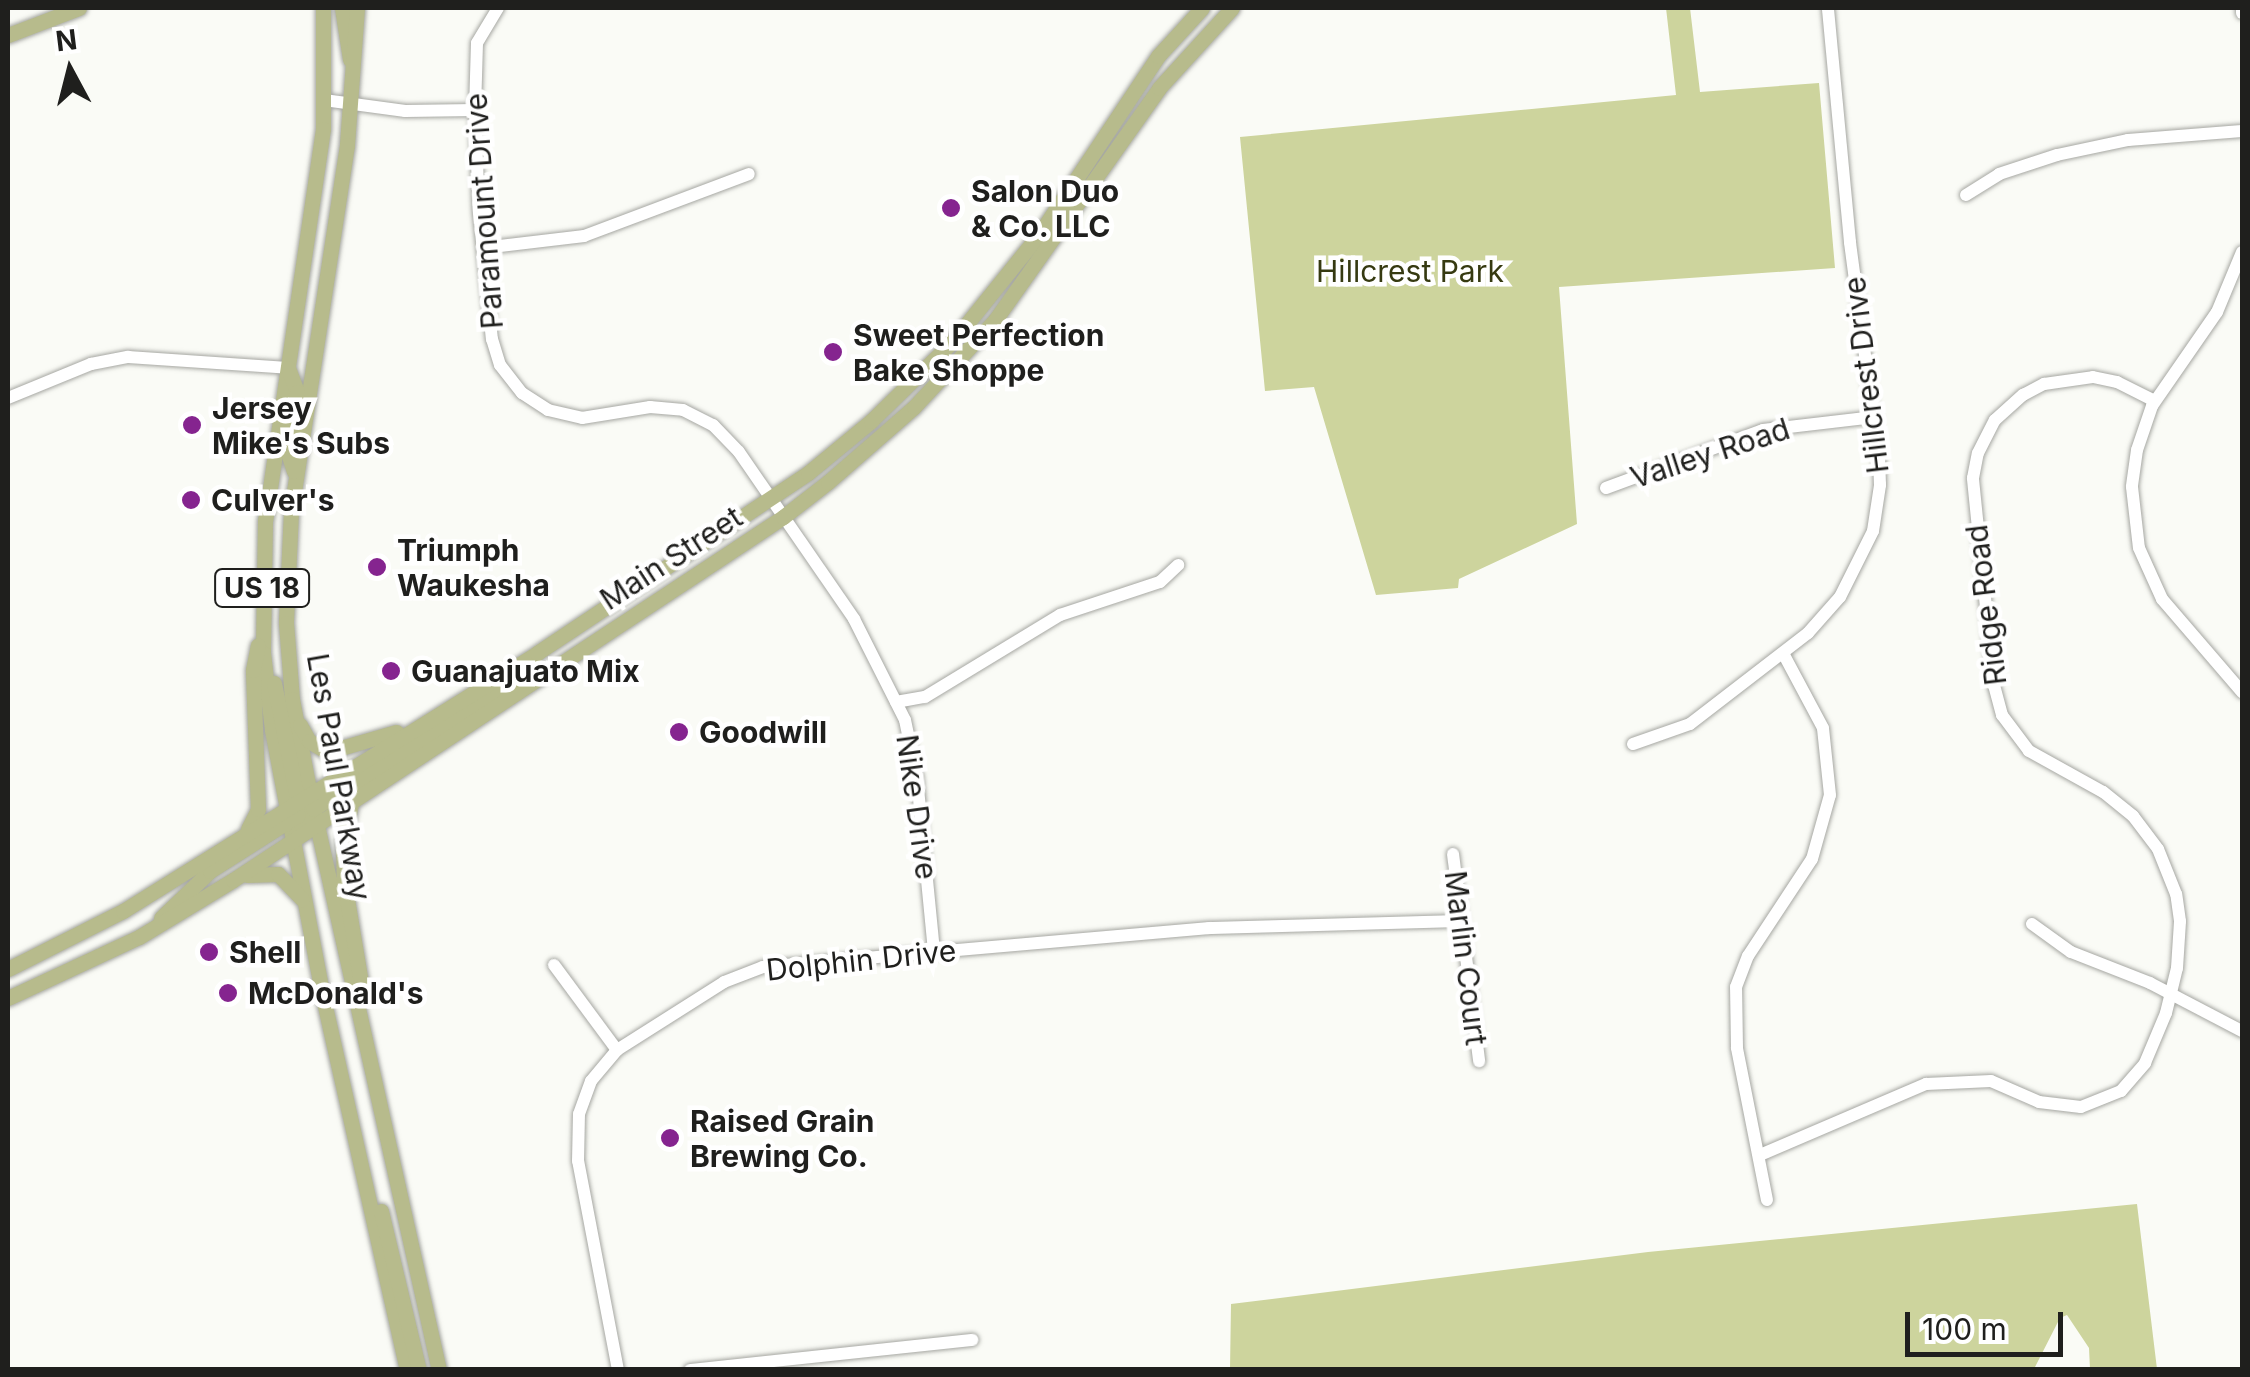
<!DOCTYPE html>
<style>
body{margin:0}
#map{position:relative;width:2250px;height:1377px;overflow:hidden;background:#fafbf6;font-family:Inter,sans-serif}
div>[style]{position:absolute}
.green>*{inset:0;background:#cdd49d}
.roads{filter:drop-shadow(0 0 2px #a6a7a2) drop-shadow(0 0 2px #a6a7a2)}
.minor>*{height:12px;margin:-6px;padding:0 6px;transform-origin:6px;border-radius:6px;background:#fff}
.major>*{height:15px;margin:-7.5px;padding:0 7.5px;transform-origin:7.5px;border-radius:7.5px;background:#b7bb8c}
.dots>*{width:28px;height:28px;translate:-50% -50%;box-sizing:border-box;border:5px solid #fff;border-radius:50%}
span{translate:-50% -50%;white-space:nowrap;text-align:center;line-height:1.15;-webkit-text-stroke:9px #fff;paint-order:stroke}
.shield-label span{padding:2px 8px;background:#fff;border:2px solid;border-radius:8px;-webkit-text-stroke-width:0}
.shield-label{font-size:28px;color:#1f1f1d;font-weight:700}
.poi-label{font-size:30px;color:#1f1f1d;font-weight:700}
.left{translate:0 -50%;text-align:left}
.street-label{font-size:30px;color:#1f1f1d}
.park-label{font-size:30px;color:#363a11}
.frame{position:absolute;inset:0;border:10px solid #1f1f1d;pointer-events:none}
.north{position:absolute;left:20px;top:20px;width:100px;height:100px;-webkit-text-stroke:8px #fff;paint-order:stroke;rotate:353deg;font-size:28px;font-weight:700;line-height:40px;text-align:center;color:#1f1f1d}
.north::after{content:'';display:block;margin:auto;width:35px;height:45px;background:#1f1f1d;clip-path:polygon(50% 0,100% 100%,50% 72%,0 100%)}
.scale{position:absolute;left:1905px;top:1312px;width:158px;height:45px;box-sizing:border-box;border:5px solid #1f1f1d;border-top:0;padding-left:12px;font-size:30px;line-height:35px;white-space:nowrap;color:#1f1f1d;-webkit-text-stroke:8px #fff;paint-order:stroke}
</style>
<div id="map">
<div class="green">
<i style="clip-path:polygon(1666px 8px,1690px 8px,1700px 92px,1819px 83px,1835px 268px,1559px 287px,1577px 524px,1459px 579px,1458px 588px,1376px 595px,1314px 387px,1265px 391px,1240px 137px,1676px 95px)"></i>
<i style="clip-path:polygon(2137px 1204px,2157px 1369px,2090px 1369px,2089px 1348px,2067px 1315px,2060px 1318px,2034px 1369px,1230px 1369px,1231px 1304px,1648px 1252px)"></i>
</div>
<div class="roads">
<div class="minor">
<i style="left:498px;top:8px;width:41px;rotate:121deg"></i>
<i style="left:477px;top:43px;width:67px;rotate:91.7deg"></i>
<i style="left:475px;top:110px;width:102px;rotate:87.8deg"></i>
<i style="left:479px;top:212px;width:128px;rotate:84.2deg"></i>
<i style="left:492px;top:339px;width:27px;rotate:73deg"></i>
<i style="left:500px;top:365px;width:36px;rotate:52deg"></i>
<i style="left:522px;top:393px;width:31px;rotate:33deg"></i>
<i style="left:548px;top:410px;width:35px;rotate:13deg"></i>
<i style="left:582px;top:418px;width:69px;rotate:-9.2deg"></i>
<i style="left:650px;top:407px;width:33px;rotate:5deg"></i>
<i style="left:683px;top:410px;width:34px;rotate:27deg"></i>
<i style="left:713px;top:425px;width:37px;rotate:46deg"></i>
<i style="left:739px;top:452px;width:203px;rotate:55.4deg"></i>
<i style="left:854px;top:619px;width:113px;rotate:63.2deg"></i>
<i style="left:905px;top:720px;width:59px;rotate:78.3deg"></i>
<i style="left:917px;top:778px;width:175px;rotate:84.4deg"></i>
<i style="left:2242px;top:8px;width:5px;rotate:90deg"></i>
<i style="left:324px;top:100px;width:82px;rotate:7.7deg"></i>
<i style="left:405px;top:111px;width:70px;rotate:-0.8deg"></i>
<i style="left:1966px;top:195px;width:39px;rotate:-32deg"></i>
<i style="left:1999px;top:174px;width:61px;rotate:-18.1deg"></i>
<i style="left:2057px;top:155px;width:73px;rotate:-11.9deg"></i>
<i style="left:2128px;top:140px;width:114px;rotate:-4.5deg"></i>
<i style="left:483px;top:248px;width:102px;rotate:-6.8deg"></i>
<i style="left:584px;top:236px;width:176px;rotate:-20.6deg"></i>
<i style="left:2242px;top:252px;width:65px;rotate:112.6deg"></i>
<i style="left:2217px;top:312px;width:114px;rotate:124.7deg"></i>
<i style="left:2152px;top:406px;width:46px;rotate:108.8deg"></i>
<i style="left:2137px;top:450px;width:37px;rotate:98deg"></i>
<i style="left:2132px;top:487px;width:61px;rotate:83.5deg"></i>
<i style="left:2139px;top:548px;width:56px;rotate:65.7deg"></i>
<i style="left:2162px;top:599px;width:123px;rotate:49.3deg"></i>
<i style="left:8px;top:398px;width:90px;rotate:-22.3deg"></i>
<i style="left:91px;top:364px;width:38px;rotate:-11deg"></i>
<i style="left:128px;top:357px;width:160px;rotate:3.9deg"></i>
<i style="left:1606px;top:488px;width:167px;rotate:-20.3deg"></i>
<i style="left:1763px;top:430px;width:112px;rotate:-6.7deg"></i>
<i style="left:896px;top:702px;width:29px;rotate:-10deg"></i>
<i style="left:925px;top:697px;width:158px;rotate:-31.3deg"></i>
<i style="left:1060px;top:615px;width:105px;rotate:-18.3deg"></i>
<i style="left:1160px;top:582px;width:25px;rotate:-43deg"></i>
<i style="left:1633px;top:744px;width:60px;rotate:-19.3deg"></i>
<i style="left:1690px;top:724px;width:149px;rotate:-37.6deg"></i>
<i style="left:1808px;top:633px;width:48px;rotate:-48.4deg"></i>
<i style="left:1840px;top:597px;width:74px;rotate:-63.4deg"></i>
<i style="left:1873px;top:531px;width:47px;rotate:-81.3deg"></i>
<i style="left:1880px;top:485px;width:25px;rotate:-92deg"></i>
<i style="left:1879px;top:460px;width:220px;rotate:-97.6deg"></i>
<i style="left:1850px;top:242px;width:235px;rotate:-95.4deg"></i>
<i style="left:1453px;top:854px;width:209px;rotate:82.8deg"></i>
<i style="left:2032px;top:924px;width:48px;rotate:35.7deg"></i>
<i style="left:2071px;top:952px;width:85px;rotate:21.4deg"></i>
<i style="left:2150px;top:983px;width:104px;rotate:27.6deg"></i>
<i style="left:554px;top:965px;width:106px;rotate:53.5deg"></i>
<i style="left:1760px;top:1155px;width:181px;rotate:-23.2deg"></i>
<i style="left:1926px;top:1084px;width:65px;rotate:-2.6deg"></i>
<i style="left:1991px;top:1081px;width:52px;rotate:23.6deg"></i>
<i style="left:2039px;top:1102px;width:42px;rotate:6.8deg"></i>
<i style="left:2081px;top:1107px;width:43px;rotate:-21.8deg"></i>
<i style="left:2121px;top:1091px;width:37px;rotate:-49deg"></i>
<i style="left:2145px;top:1063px;width:54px;rotate:-67.2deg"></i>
<i style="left:2166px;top:1013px;width:46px;rotate:-76.3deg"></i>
<i style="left:2177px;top:968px;width:47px;rotate:-86.3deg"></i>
<i style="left:2180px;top:921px;width:27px;rotate:-98deg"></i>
<i style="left:2176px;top:894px;width:48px;rotate:-111.8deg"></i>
<i style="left:2158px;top:849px;width:41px;rotate:-127.1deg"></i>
<i style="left:2133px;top:816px;width:38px;rotate:-141deg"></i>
<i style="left:2103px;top:792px;width:85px;rotate:-151deg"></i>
<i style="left:2029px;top:751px;width:45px;rotate:-126.9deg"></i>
<i style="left:2002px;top:715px;width:30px;rotate:-105deg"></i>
<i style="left:1994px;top:686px;width:209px;rotate:-95.8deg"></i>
<i style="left:1973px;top:478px;width:25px;rotate:-79deg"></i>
<i style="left:1978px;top:453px;width:37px;rotate:-63deg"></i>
<i style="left:1995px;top:420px;width:38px;rotate:-42deg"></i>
<i style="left:2023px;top:395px;width:24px;rotate:-28deg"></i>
<i style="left:2044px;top:384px;width:49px;rotate:-8.1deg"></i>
<i style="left:2093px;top:377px;width:25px;rotate:12deg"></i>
<i style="left:2117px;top:382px;width:42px;rotate:26.6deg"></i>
<i style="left:1767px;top:1200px;width:155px;rotate:-101.2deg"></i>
<i style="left:1737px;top:1048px;width:61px;rotate:-90.9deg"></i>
<i style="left:1736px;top:987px;width:33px;rotate:-69deg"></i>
<i style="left:1748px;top:956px;width:116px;rotate:-56.6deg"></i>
<i style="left:1812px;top:859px;width:66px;rotate:-74.3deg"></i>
<i style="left:1830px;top:795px;width:67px;rotate:-96deg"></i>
<i style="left:1823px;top:728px;width:85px;rotate:-118.1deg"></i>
<i style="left:618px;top:1370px;width:213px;rotate:-100.8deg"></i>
<i style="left:578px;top:1161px;width:47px;rotate:-88.8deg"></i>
<i style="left:579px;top:1114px;width:35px;rotate:-70deg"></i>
<i style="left:591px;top:1081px;width:40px;rotate:-50deg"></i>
<i style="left:617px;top:1050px;width:127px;rotate:-32.4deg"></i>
<i style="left:724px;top:982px;width:42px;rotate:-21deg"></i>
<i style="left:763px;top:967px;width:448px;rotate:-5deg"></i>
<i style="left:1209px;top:928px;width:253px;rotate:-1.6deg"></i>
<i style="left:690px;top:1370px;width:284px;rotate:-6.1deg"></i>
</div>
<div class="major">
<i style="left:323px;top:8px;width:121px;rotate:90deg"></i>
<i style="left:323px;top:129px;width:395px;rotate:98.4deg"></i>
<i style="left:265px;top:520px;width:133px;rotate:90.9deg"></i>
<i style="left:263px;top:653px;width:78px;rotate:83.3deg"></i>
<i style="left:272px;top:730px;width:268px;rotate:79.2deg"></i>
<i style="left:322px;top:993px;width:386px;rotate:77.3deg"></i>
<i style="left:342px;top:8px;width:52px;rotate:81.1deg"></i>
<i style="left:357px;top:8px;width:137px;rotate:94.2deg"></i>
<i style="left:347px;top:145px;width:370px;rotate:98.7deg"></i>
<i style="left:291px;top:511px;width:112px;rotate:92.6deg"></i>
<i style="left:286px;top:623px;width:76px;rotate:85.5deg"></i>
<i style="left:292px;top:699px;width:97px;rotate:79.3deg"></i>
<i style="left:310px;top:794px;width:590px;rotate:77.38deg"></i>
<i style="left:8px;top:35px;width:76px;rotate:-20.8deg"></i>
<i style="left:288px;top:368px;width:26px;rotate:69deg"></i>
<i style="left:297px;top:392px;width:62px;rotate:98.4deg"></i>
<i style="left:288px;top:453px;width:19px;rotate:72deg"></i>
<i style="left:274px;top:683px;width:126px;rotate:78.6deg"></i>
<i style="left:300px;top:725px;width:18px;rotate:61deg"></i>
<i style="left:309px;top:741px;width:21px;rotate:31deg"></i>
<i style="left:327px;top:752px;width:72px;rotate:-16.2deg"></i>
<i style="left:351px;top:804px;width:39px;rotate:102deg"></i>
<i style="left:343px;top:842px;width:39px;rotate:89deg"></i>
<i style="left:344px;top:881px;width:115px;rotate:80.5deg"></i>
<i style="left:248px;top:829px;width:22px;rotate:-63deg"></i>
<i style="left:258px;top:809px;width:139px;rotate:-92.1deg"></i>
<i style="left:253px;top:670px;width:25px;rotate:-79deg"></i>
<i style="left:294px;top:838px;width:35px;rotate:-57deg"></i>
<i style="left:313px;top:809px;width:191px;rotate:-32.4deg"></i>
<i style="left:474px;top:707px;width:51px;rotate:-37.1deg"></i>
<i style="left:247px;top:875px;width:31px;rotate:-2deg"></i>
<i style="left:278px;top:874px;width:35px;rotate:46deg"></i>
<i style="left:161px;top:918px;width:68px;rotate:-43.8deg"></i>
<i style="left:210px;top:871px;width:104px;rotate:-32.5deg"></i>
<i style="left:8px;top:969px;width:129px;rotate:-26.8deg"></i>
<i style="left:123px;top:911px;width:488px;rotate:-31.9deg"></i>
<i style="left:537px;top:653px;width:325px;rotate:-33.6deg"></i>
<i style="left:808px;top:473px;width:82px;rotate:-39.5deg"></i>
<i style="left:871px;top:421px;width:115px;rotate:-44.3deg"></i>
<i style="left:953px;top:341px;width:139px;rotate:-51.1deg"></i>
<i style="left:1040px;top:233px;width:213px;rotate:-56.3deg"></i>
<i style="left:1158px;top:56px;width:65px;rotate:-47.5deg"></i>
<i style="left:8px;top:998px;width:145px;rotate:-25deg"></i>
<i style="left:139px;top:937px;width:110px;rotate:-31.2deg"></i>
<i style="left:233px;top:880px;width:659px;rotate:-33.42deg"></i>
<i style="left:783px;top:517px;width:57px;rotate:-37.9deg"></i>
<i style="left:828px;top:482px;width:114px;rotate:-41.1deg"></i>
<i style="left:914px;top:407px;width:119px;rotate:-47deg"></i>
<i style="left:995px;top:320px;width:284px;rotate:-54.7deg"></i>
<i style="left:1159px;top:88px;width:108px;rotate:-47.6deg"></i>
<i style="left:381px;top:1211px;width:163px;rotate:76.6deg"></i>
</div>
</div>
<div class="dots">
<i style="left:951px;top:208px;background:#85248f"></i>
<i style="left:833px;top:352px;background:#85248f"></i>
<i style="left:192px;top:425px;background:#85248f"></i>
<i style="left:191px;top:500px;background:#85248f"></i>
<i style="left:377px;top:567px;background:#85248f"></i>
<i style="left:391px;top:671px;background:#85248f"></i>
<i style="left:679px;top:732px;background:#85248f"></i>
<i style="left:209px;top:952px;background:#85248f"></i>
<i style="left:228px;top:993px;background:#85248f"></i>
<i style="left:670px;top:1138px;background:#85248f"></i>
</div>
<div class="shield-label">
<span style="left:262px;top:588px">US 18</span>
</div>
<div class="poi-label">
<span class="left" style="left:971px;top:208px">Salon Duo<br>&amp; Co. LLC</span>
<span class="left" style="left:853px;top:352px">Sweet Perfection<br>Bake Shoppe</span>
<span class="left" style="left:212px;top:425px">Jersey<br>Mike's Subs</span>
<span class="left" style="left:211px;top:500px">Culver's</span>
<span class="left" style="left:397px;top:567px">Triumph<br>Waukesha</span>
<span class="left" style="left:411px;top:671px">Guanajuato Mix</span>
<span class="left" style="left:699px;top:732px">Goodwill</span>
<span class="left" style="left:229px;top:952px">Shell</span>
<span class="left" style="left:248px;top:993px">McDonald's</span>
<span class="left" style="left:690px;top:1138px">Raised Grain<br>Brewing Co.</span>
</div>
<div class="street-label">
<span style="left:484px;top:211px;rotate:-94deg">Paramount Drive</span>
<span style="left:1866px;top:375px;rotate:-97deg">Hillcrest Drive</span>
<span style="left:1710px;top:453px;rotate:-18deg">Valley Road</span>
<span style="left:671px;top:558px;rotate:-33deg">Main Street</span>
<span style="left:1986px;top:605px;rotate:-97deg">Ridge Road</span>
<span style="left:339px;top:777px;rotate:80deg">Les Paul Parkway</span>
<span style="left:917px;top:807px;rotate:82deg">Nike Drive</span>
<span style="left:1466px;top:958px;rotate:83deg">Marlin Court</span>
<span style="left:861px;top:960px;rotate:-6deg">Dolphin Drive</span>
</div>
<div class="park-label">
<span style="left:1410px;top:271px">Hillcrest Park</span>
</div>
<div class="frame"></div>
<div class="north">N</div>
<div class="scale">100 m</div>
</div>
